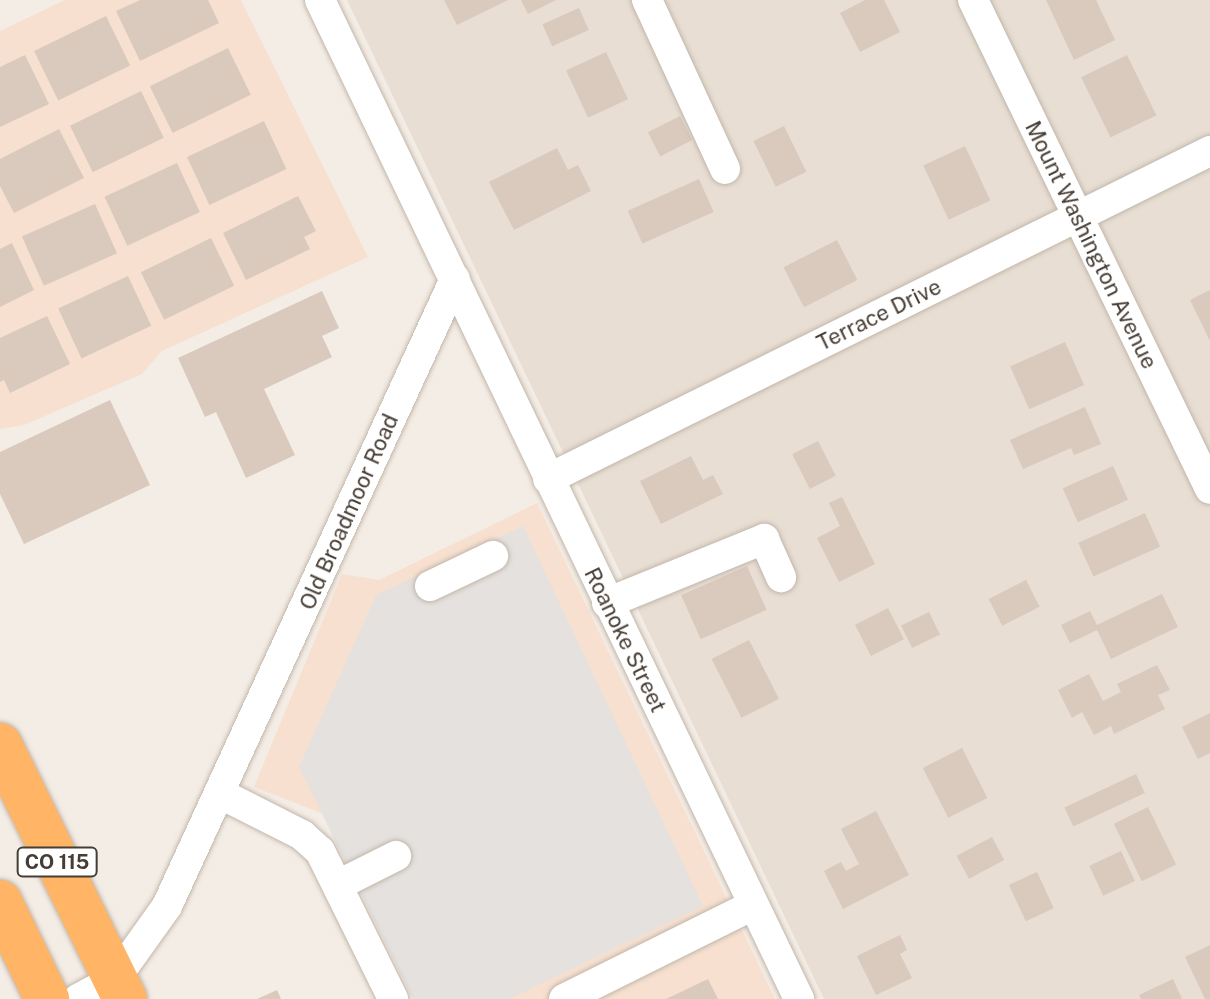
<!DOCTYPE html>
<style>
body{margin:0}
#map{position:relative;width:1210px;height:999px;overflow:hidden;background:#f4ede5;font-family:"Public Sans",sans-serif}
div>[style]{position:absolute}
.residential>*{inset:0;background:#e8ded3}
.commercial>*{inset:0;background:#f7e0cf}
.parking>*{inset:0;background:#e4e1de}
.building>*{inset:0;background:#d9cabd;transform-origin:0 0}
.roads{filter:drop-shadow(0 0 2px #c2b6ab) drop-shadow(0 0 2px #c2b6ab)}
.minor>*{height:30px;margin:-15px;padding:0 15px;transform-origin:15px;border-radius:15px;background:#fff}
.highway>*{height:44px;margin:-22px;padding:0 22px;transform-origin:22px;border-radius:22px;background:#ffb565}
span{translate:-50% -50%;white-space:nowrap;text-align:center;line-height:1.15;-webkit-text-stroke:6px #fff;paint-order:stroke}
.shield-label span{padding:2px 6px;background:#fff;border:2px solid;border-radius:6px;-webkit-text-stroke-width:0}
.shield-label{font-size:20px;color:#463d35;font-weight:700}
.street-label{font-size:22px;color:#463d35}
</style>
<div id="map">
<div class="residential">
<i style="clip-path:polygon(347px 0,1210px 0,1210px 999px,824px 999px)"></i>
</div>
<div class="commercial">
<i style="clip-path:polygon(65px 0,241px 0,368px 257px,162px 351px,142px 374px,24px 425px,0 429px,0 31px)"></i>
<i style="clip-path:polygon(537px 503px,775px 999px,414px 999px,326px 815px,254px 787px,342px 574px,379px 580px)"></i>
</div>
<div class="parking">
<i style="clip-path:polygon(523px 526px,703px 906px,509px 999px,413px 999px,299px 767px,376px 595px)"></i>
</div>
<div class="building">
<i style="clip-path:polygon(140px 0,208px 0,219px 23px,140px 61px,116px 11px)"></i>
<i style="clip-path:polygon(444px 0,508px 0,457px 25px)"></i>
<i style="clip-path:polygon(521px 0,556px 0,528px 14px)"></i>
<i style="clip-path:polygon(865px 0,884px 0,900px 32px,860px 52px,840px 13px)"></i>
<i style="clip-path:polygon(1046px 0,1096px 0,1115px 40px,1074px 60px)"></i>
<i style="left:579px;top:8px;width:24px;height:40px;rotate:66deg"></i>
<i style="left:106px;top:16px;width:55px;height:80px;rotate:64deg"></i>
<i style="left:228px;top:48px;width:52px;height:87px;rotate:64deg"></i>
<i style="left:606px;top:52px;width:52px;height:44px;rotate:65deg"></i>
<i style="clip-path:polygon(25px 55px,49px 104px,0 127px,0 67px)"></i>
<i style="left:1127px;top:55px;width:67px;height:51px;rotate:64deg"></i>
<i style="left:141px;top:91px;width:52px;height:79px;rotate:64deg"></i>
<i style="left:680px;top:116px;width:27px;height:36px;rotate:63deg"></i>
<i style="left:264px;top:121px;width:53px;height:85px;rotate:65deg"></i>
<i style="left:784px;top:126px;width:51px;height:34px;rotate:64deg"></i>
<i style="clip-path:polygon(59px 129px,84px 178px,14px 213px,0 186px,0 159px)"></i>
<i style="left:965px;top:146px;width:60px;height:46px;rotate:65deg"></i>
<i style="clip-path:polygon(557px 148px,568px 170px,578px 165px,591px 191px,514px 230px,489px 182px)"></i>
<i style="left:177px;top:163px;width:54px;height:80px;rotate:65deg"></i>
<i style="left:699px;top:179px;width:36px;height:78px;rotate:66deg"></i>
<i style="clip-path:polygon(298px 196px,316px 231px,304px 237px,310px 249px,246px 280px,223px 233px)"></i>
<i style="left:95px;top:204px;width:54px;height:80px;rotate:66deg"></i>
<i style="left:211px;top:238px;width:53px;height:78px;rotate:64deg"></i>
<i style="left:837px;top:240px;width:45px;height:60px;rotate:63deg"></i>
<i style="clip-path:polygon(12px 243px,34px 290px,0 307px,0 249px)"></i>
<i style="left:128px;top:276px;width:55px;height:77px;rotate:65deg"></i>
<i style="clip-path:polygon(1210px 290px,1210px 341px,1190px 300px)"></i>
<i style="clip-path:polygon(322px 291px,339px 328px,322px 336px,332px 357px,264px 389px,295px 455px,246px 478px,216px 412px,205px 417px,178px 358px)"></i>
<i style="clip-path:polygon(47px 316px,70px 364px,10px 393px,4px 380px,0 382px,0 338px)"></i>
<i style="left:1065px;top:342px;width:47px;height:60px;rotate:66deg"></i>
<i style="clip-path:polygon(110px 400px,150px 485px,24px 544px,0 494px,0 452px)"></i>
<i style="clip-path:polygon(1085px 407px,1101px 444px,1074px 455px,1071px 448px,1023px 469px,1010px 440px)"></i>
<i style="left:818px;top:441px;width:39px;height:29px;rotate:63deg"></i>
<i style="clip-path:polygon(691px 456px,703px 480px,713px 475px,723px 494px,661px 524px,640px 481px)"></i>
<i style="left:1113px;top:466px;width:37px;height:55px;rotate:66deg"></i>
<i style="clip-path:polygon(842px 497px,875px 564px,839px 582px,817px 538px,840px 526px,829px 503px)"></i>
<i style="left:1145px;top:513px;width:37px;height:73px;rotate:66deg"></i>
<i style="left:747px;top:566px;width:48px;height:72px;rotate:66deg"></i>
<i style="left:1026px;top:580px;width:30px;height:42px;rotate:63deg"></i>
<i style="clip-path:polygon(1162px 594px,1178px 627px,1111px 659px,1097px 630px,1070px 643px,1061px 625px,1090px 611px,1097px 625px)"></i>
<i style="left:888px;top:608px;width:35px;height:37px;rotate:63deg"></i>
<i style="left:929px;top:612px;width:25px;height:31px;rotate:64deg"></i>
<i style="left:749px;top:640px;width:66px;height:42px;rotate:63deg"></i>
<i style="clip-path:polygon(1157px 665px,1170px 690px,1158px 695px,1165px 709px,1114px 734px,1111px 726px,1094px 735px,1082px 712px,1072px 718px,1058px 690px,1089px 674px,1103px 701px,1121px 692px,1117px 684px)"></i>
<i style="clip-path:polygon(1210px 713px,1210px 753px,1198px 759px,1182px 727px)"></i>
<i style="left:962px;top:748px;width:56px;height:44px;rotate:63deg"></i>
<i style="left:1136px;top:774px;width:21px;height:79px;rotate:65deg"></i>
<i style="left:1148px;top:807px;width:64px;height:38px;rotate:64deg"></i>
<i style="clip-path:polygon(876px 811px,909px 875px,843px 909px,824px 871px,841px 862px,846px 871px,859px 864px,841px 829px)"></i>
<i style="left:992px;top:837px;width:26px;height:40px;rotate:62deg"></i>
<i style="left:1121px;top:851px;width:33px;height:35px;rotate:65deg"></i>
<i style="left:1037px;top:872px;width:40px;height:31px;rotate:65deg"></i>
<i style="clip-path:polygon(900px 935px,907px 950px,900px 954px,912px 978px,876px 995px,857px 956px)"></i>
<i style="clip-path:polygon(1210px 945px,1210px 999px,1205px 999px,1185px 957px)"></i>
<i style="clip-path:polygon(708px 979px,718px 999px,666px 999px)"></i>
<i style="clip-path:polygon(1173px 979px,1182px 999px,1141px 999px,1139px 995px)"></i>
<i style="clip-path:polygon(277px 990px,281px 999px,257px 999px)"></i>
</div>
<div class="roads">
<div class="minor">
<i style="left:320px;top:0;width:1108px;rotate:64.38deg"></i>
<i style="left:647px;top:0;width:186px;rotate:65.2deg"></i>
<i style="left:973px;top:0;width:543px;rotate:64.14deg"></i>
<i style="left:548px;top:479px;width:739px;rotate:-26.36deg"></i>
<i style="left:430px;top:586px;width:70px;rotate:-25.5deg"></i>
<i style="left:607px;top:603px;width:170px;rotate:-22.2deg"></i>
<i style="left:764px;top:539px;width:42px;rotate:65.9deg"></i>
<i style="left:221px;top:794px;width:91px;rotate:26.8deg"></i>
<i style="left:302px;top:835px;width:24px;rotate:42deg"></i>
<i style="left:320px;top:851px;width:165px;rotate:63.7deg"></i>
<i style="left:338px;top:885px;width:65px;rotate:-26.6deg"></i>
<i style="left:78px;top:999px;width:42px;rotate:-28.4deg"></i>
<i style="left:115px;top:979px;width:90px;rotate:-54.5deg"></i>
<i style="left:167px;top:906px;width:690px;rotate:-65.33deg"></i>
<i style="left:564px;top:999px;width:211px;rotate:-26.4deg"></i>
</div>
<div class="highway">
<i style="left:0;top:745px;width:283px;rotate:63.8deg"></i>
<i style="left:0;top:902px;width:108px;rotate:64.1deg"></i>
</div>
</div>
<div class="shield-label">
<span style="left:57px;top:862px">CO 115</span>
</div>
<div class="street-label">
<span style="left:1091px;top:245px;rotate:64deg">Mount Washington Avenue</span>
<span style="left:879px;top:315px;rotate:-26deg">Terrace Drive</span>
<span style="left:349px;top:512px;rotate:-66deg">Old Broadmoor Road</span>
<span style="left:625px;top:640px;rotate:64deg">Roanoke Street</span>
</div>
</div>
